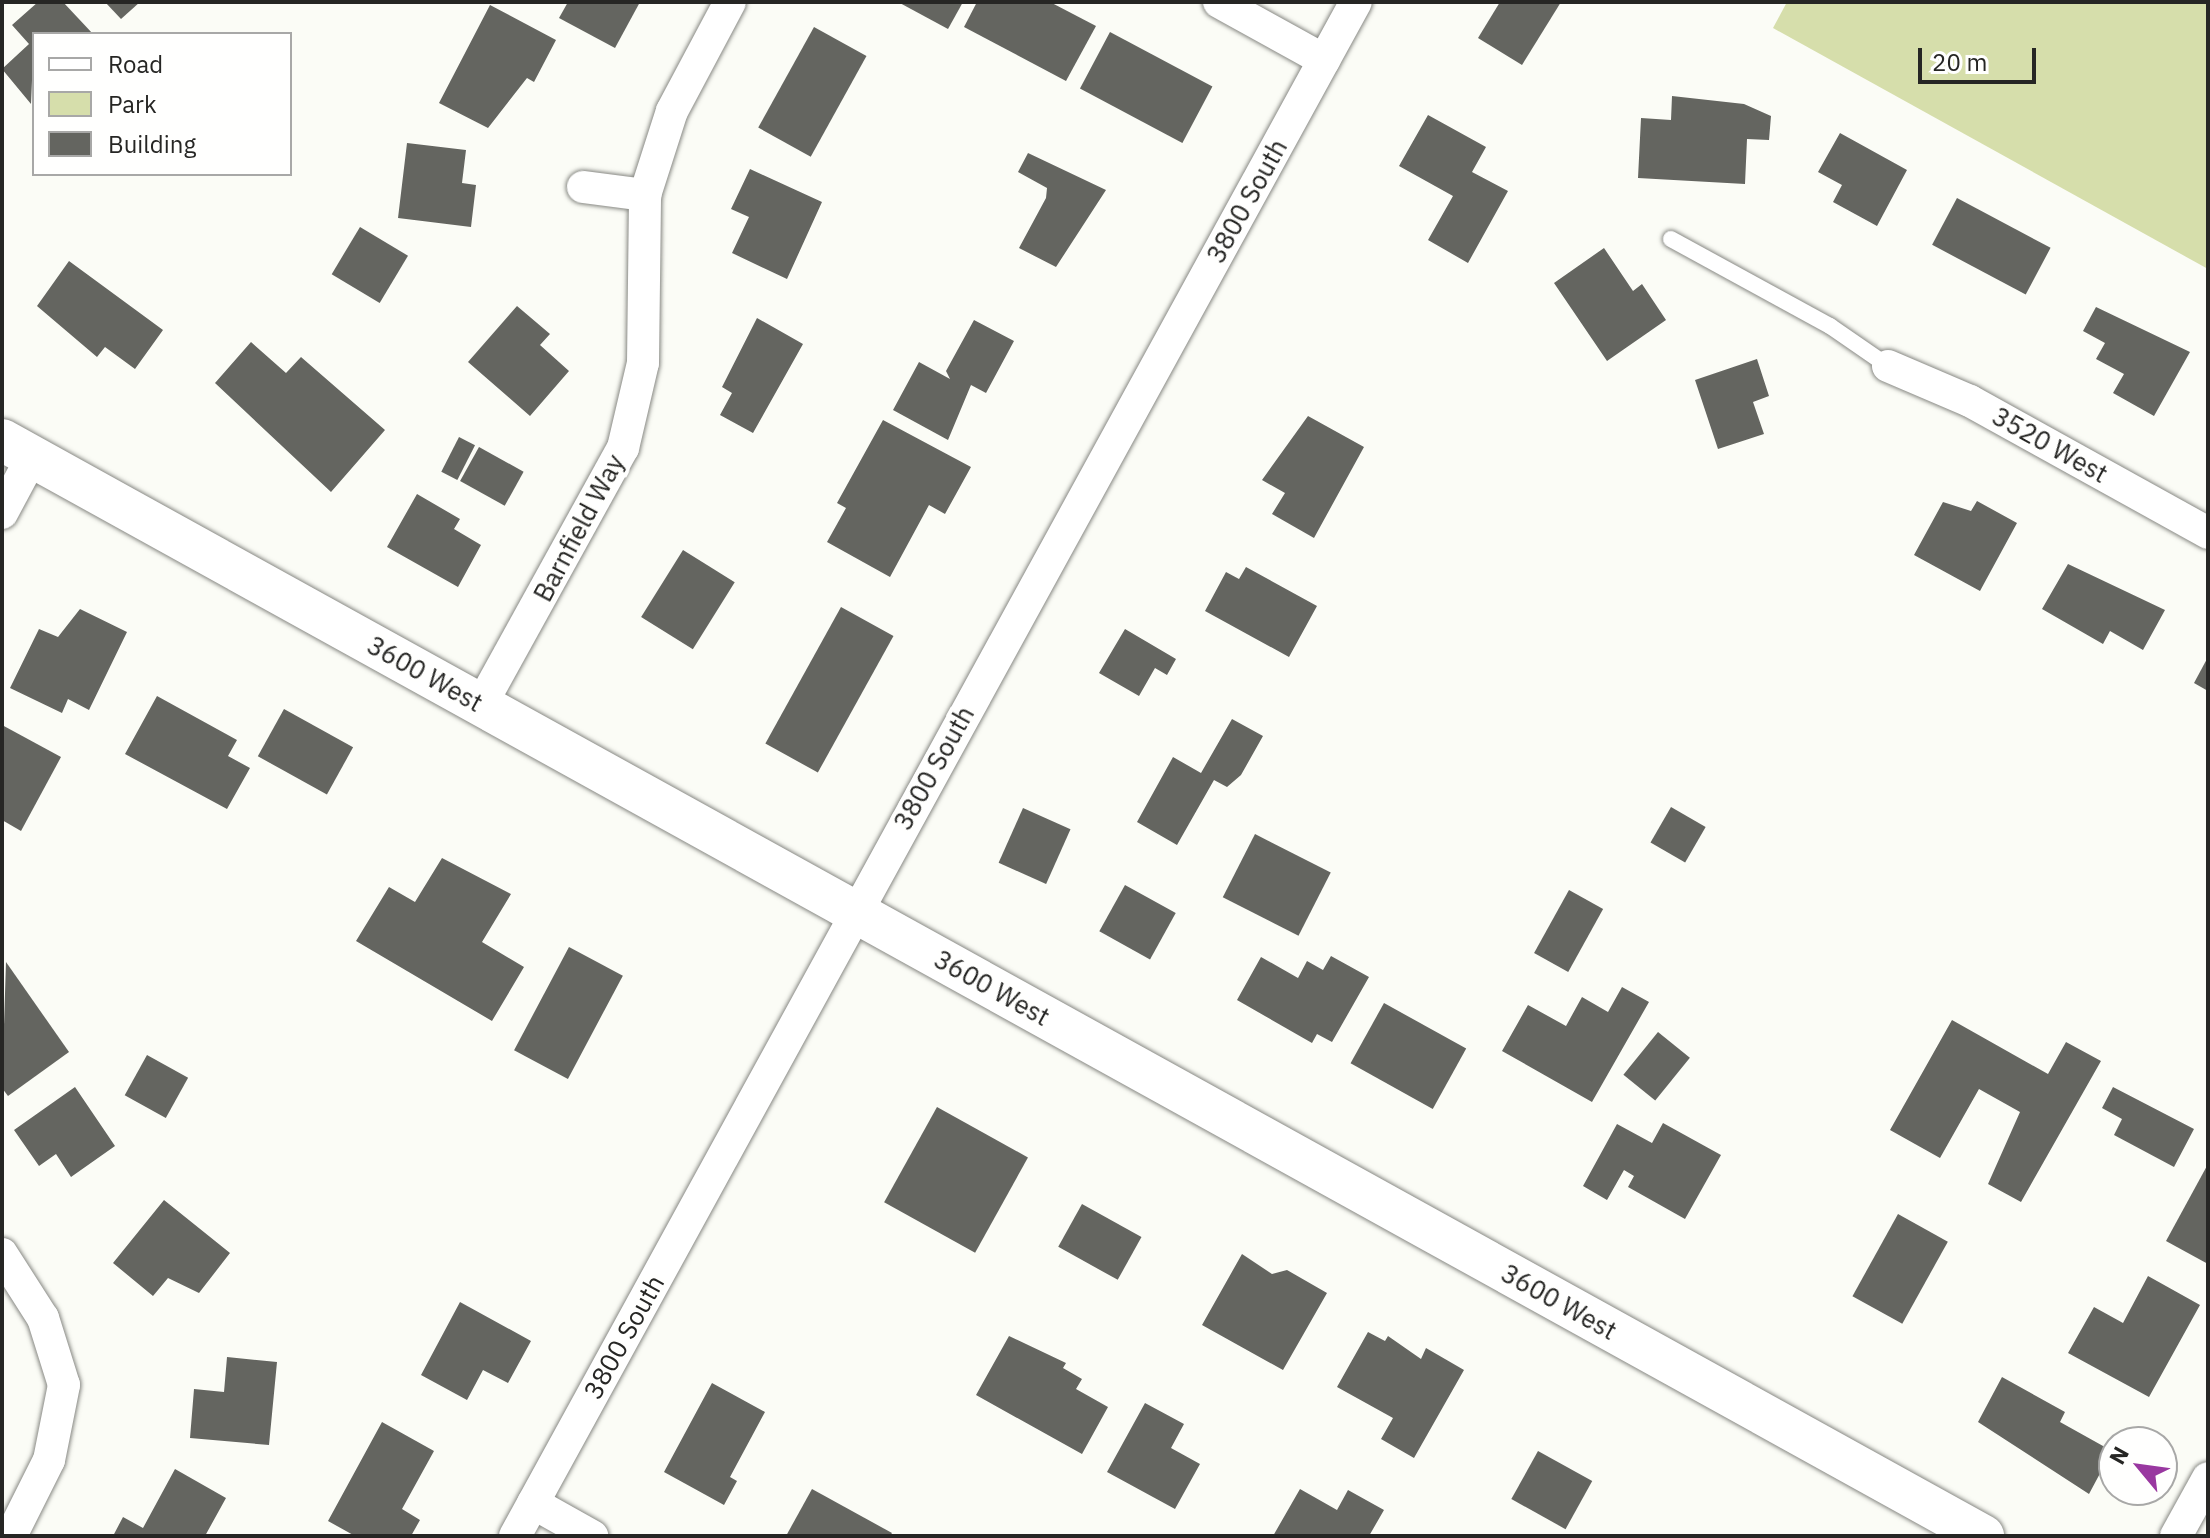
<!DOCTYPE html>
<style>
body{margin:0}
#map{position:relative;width:2210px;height:1538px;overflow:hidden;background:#fbfcf6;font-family:"IBM Plex Sans",sans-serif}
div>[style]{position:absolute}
.green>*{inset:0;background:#d6deab}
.building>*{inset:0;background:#646560;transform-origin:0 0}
.roads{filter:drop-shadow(0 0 2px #888984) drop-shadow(0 0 2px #888984)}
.service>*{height:16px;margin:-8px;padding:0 8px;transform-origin:8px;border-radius:8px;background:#fff}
.minor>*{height:32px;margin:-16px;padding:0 16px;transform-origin:16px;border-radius:16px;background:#fff}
.tertiary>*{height:42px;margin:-21px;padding:0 21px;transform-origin:21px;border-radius:21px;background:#fff}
span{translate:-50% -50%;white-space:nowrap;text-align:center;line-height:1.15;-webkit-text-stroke:8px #fffffe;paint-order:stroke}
.street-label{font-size:26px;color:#262624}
.frame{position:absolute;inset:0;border:4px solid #262624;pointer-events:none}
.legend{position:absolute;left:32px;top:32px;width:260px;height:144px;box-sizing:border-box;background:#fffffe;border:2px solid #a8a8a7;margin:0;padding:10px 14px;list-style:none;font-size:24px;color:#262624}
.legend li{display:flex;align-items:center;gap:16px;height:40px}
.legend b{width:40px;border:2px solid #a8a8a7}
.north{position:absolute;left:2098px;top:1426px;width:80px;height:80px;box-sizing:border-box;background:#fffffe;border:2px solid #a8a8a7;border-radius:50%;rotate:299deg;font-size:22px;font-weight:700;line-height:32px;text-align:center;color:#262624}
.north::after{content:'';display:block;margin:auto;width:28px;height:36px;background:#9938a0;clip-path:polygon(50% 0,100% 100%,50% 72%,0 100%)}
.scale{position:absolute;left:1918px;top:48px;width:118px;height:36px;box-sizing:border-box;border:4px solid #262624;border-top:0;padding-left:10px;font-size:24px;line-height:28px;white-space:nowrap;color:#262624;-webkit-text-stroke:6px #fffffe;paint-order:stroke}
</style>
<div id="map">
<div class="green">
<i style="clip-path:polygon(1787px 2px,2208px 2px,2208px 269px,1773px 28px)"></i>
</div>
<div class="building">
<i style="clip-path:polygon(38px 2px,63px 2px,93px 34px,34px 34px,31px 104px,2px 69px,29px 44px,12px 25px)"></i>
<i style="clip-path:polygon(105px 2px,140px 2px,121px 19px)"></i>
<i style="clip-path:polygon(568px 2px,640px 2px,615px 48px,559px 18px)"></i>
<i style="clip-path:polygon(898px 2px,963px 2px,948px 29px)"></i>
<i style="clip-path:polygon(977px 2px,1050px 2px,1096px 26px,1066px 81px,964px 27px)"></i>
<i style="clip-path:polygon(1500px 2px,1561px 2px,1522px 65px,1478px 38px)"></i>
<i style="clip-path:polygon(490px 5px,556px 40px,534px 82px,527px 78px,488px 128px,439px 103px)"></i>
<i style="left:814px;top:27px;width:60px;height:115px;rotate:29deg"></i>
<i style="left:1110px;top:32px;width:116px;height:64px;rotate:28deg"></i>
<i style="clip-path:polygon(1672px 96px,1744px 104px,1771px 116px,1769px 140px,1747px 139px,1745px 184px,1638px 178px,1641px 118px,1671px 120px)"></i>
<i style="clip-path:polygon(1428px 115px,1486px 147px,1472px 172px,1508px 191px,1468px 263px,1428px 240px,1453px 196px,1399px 166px)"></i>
<i style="clip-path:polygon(1840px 133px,1907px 170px,1877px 226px,1833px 202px,1842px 185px,1818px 172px)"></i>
<i style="clip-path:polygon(407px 143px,466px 150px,462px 183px,476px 185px,471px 227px,398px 218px)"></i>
<i style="clip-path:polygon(1028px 153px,1106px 190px,1056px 267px,1019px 248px,1046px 198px,1047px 188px,1018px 172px)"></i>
<i style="clip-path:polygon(750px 169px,822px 202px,787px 279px,732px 253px,749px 217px,731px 209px)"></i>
<i style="left:1957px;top:198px;width:106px;height:53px;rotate:28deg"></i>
<i style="left:360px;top:227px;width:56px;height:55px;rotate:31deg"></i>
<i style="clip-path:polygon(1604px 248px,1633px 291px,1642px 284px,1666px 320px,1607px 361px,1554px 283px)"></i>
<i style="clip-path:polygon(69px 261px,163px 330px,135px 369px,105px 347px,97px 357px,37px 306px)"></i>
<i style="clip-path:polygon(517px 306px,550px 334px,540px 345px,569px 371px,530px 416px,468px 362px)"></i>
<i style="clip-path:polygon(2096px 307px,2190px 352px,2154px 416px,2113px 393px,2124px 374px,2096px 359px,2105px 343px,2083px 331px)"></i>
<i style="clip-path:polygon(757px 318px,803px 344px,753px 433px,720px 415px,732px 393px,722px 387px)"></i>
<i style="clip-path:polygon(974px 320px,1014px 341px,986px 393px,971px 385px,948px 440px,893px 410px,919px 362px,950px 379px,946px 371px)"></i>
<i style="clip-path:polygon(251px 342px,286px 373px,301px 357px,385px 430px,331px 492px,215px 383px)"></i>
<i style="clip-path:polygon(1757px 359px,1769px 396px,1753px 402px,1764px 434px,1718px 449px,1695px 380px)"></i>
<i style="clip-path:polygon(1308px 416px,1364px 447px,1314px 538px,1272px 514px,1285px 493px,1262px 480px)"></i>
<i style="clip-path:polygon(883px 420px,971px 467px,945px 514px,929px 505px,890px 577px,827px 542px,846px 508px,837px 503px)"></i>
<i style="left:459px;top:437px;width:18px;height:39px;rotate:27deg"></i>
<i style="left:479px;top:447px;width:51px;height:39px;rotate:29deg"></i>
<i style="clip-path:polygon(417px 494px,460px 519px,454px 529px,481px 545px,458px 587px,387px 547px)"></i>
<i style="clip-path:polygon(1977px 501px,2017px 523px,1980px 591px,1914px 555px,1943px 502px,1971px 511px)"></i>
<i style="left:683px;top:550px;width:61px;height:79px;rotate:32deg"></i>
<i style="clip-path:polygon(2068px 564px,2165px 610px,2143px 650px,2110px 631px,2103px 644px,2042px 609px)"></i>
<i style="clip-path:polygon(1246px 567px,1317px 606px,1289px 657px,1205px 611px,1226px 572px,1239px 579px)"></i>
<i style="left:841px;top:607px;width:60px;height:156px;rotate:29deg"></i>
<i style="clip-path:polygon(80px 609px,127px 632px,89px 710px,68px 699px,62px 713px,10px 688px,39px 629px,58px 637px)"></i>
<i style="clip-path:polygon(1125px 629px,1176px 659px,1167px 675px,1155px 668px,1139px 696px,1099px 673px)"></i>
<i style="clip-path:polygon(2208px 657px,2208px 691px,2194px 683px)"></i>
<i style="clip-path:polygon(157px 696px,237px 740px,228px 756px,250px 768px,227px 809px,125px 754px)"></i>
<i style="left:284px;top:709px;width:79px;height:54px;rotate:29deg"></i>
<i style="clip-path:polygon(1232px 719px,1263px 736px,1241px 775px,1227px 787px,1214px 780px,1177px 845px,1137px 822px,1173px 757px,1201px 773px)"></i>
<i style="clip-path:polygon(2px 725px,61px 757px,21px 831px,2px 820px)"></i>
<i style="left:1671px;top:807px;width:40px;height:41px;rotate:30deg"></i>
<i style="left:1023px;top:808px;width:52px;height:60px;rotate:24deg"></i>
<i style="left:1255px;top:834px;width:85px;height:71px;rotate:27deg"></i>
<i style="clip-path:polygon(442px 858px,511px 894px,482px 942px,524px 967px,492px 1021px,356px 941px,389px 887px,415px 902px)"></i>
<i style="left:1125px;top:885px;width:58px;height:53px;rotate:29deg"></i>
<i style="left:1569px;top:890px;width:39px;height:72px;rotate:29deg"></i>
<i style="left:569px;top:947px;width:61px;height:117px;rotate:28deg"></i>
<i style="clip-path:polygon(1331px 956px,1369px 977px,1332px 1042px,1317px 1034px,1312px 1043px,1237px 1000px,1261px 957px,1298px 978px,1307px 961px,1323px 970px)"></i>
<i style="clip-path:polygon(6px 962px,69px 1052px,8px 1096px,2px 1088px)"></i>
<i style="clip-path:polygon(1622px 987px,1649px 1002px,1592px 1102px,1502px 1051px,1528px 1005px,1566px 1026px,1582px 997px,1608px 1012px)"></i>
<i style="left:1384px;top:1003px;width:94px;height:69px;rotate:29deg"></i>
<i style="clip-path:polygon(1952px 1020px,2048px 1074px,2066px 1042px,2101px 1061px,2021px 1202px,1988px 1184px,2020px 1112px,1979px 1089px,1940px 1158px,1890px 1130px)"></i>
<i style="left:1658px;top:1032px;width:41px;height:55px;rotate:39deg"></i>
<i style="left:147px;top:1055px;width:47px;height:46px;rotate:29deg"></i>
<i style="clip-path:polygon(75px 1087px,115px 1146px,71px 1177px,56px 1154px,39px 1166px,14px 1130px)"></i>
<i style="clip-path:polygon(2113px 1087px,2194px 1129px,2174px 1167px,2114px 1135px,2122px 1119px,2102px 1108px)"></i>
<i style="left:937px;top:1107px;width:104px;height:109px;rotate:29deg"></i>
<i style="clip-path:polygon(1663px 1123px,1721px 1155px,1685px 1219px,1628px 1187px,1634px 1176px,1624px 1170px,1607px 1200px,1583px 1186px,1617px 1124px,1652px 1143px)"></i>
<i style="clip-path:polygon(2208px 1164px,2208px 1264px,2166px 1241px)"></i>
<i style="clip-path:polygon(164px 1200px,230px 1253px,199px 1293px,168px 1278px,153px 1296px,113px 1263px)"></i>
<i style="left:1082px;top:1204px;width:68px;height:49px;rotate:29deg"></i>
<i style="left:1898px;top:1214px;width:57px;height:94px;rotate:29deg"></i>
<i style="clip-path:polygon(1242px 1254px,1272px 1274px,1287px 1270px,1327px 1293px,1283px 1370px,1202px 1325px)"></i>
<i style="clip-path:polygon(2148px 1276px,2200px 1305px,2149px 1397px,2068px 1353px,2094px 1307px,2123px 1323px)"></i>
<i style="clip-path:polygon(460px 1302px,531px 1341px,508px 1383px,483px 1370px,467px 1400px,421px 1375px)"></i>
<i style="clip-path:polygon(1368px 1332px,1385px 1341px,1388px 1336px,1421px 1359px,1426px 1348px,1464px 1370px,1414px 1458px,1381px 1439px,1393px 1418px,1337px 1387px)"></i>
<i style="clip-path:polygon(1009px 1336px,1066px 1363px,1063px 1368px,1082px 1379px,1076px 1389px,1108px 1407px,1082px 1454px,976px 1395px)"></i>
<i style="clip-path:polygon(227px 1357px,277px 1362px,269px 1445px,190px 1438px,194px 1389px,224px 1392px)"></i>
<i style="clip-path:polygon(2002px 1377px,2065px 1412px,2060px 1422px,2112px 1451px,2089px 1494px,1978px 1422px)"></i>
<i style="clip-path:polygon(712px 1383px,765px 1412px,730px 1477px,737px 1481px,724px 1505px,664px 1472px)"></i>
<i style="clip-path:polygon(1145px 1403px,1184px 1424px,1171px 1448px,1200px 1464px,1175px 1509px,1107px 1472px)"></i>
<i style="clip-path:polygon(382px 1422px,434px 1451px,402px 1509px,420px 1520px,411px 1536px,355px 1536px,328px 1521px)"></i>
<i style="left:1538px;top:1451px;width:62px;height:55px;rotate:29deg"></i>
<i style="clip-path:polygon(175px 1469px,226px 1498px,205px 1536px,113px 1536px,123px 1517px,143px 1528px)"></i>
<i style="clip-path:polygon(812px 1489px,892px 1533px,890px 1536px,786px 1536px)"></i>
<i style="clip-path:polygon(1300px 1489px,1337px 1510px,1348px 1490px,1384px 1510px,1369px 1536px,1273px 1536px)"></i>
</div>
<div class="roads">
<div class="service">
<i style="left:1671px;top:239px;width:181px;rotate:28.7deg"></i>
<i style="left:1830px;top:326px;width:70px;rotate:34.6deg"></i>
</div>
<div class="minor">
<i style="left:1219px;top:2px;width:120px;rotate:28.9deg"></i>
<i style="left:583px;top:187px;width:63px;rotate:7.4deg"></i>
<i style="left:1888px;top:366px;width:89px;rotate:23.1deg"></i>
<i style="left:1970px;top:401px;width:272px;rotate:29deg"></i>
<i style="left:2px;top:513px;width:64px;rotate:-61.8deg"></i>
<i style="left:481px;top:705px;width:294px;rotate:-61.1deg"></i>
<i style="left:623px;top:448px;width:87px;rotate:-76.8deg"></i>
<i style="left:643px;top:363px;width:168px;rotate:-89.3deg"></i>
<i style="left:645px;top:195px;width:88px;rotate:-72.2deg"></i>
<i style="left:672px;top:111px;width:123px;rotate:-62deg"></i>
<i style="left:2px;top:1254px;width:76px;rotate:57.4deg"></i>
<i style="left:43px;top:1318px;width:70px;rotate:72.6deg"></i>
<i style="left:64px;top:1385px;width:76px;rotate:101.3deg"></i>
<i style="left:49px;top:1460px;width:85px;rotate:116.6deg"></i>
<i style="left:533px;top:1503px;width:68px;rotate:29.2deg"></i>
<i style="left:515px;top:1536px;width:1749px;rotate:-61.27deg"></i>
<i style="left:2176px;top:1536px;width:66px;rotate:-61.1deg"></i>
</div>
<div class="tertiary">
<i style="left:2px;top:440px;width:2264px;rotate:28.95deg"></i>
</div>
</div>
<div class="street-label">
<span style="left:1247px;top:201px;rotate:-61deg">3800 South</span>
<span style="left:2050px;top:445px;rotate:29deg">3520 West</span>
<span style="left:579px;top:528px;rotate:-62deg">Barnfield Way</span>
<span style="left:425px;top:674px;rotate:29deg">3600 West</span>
<span style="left:934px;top:768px;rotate:-61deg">3800 South</span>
<span style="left:992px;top:988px;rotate:29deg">3600 West</span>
<span style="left:1559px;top:1302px;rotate:29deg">3600 West</span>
<span style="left:624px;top:1337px;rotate:-61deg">3800 South</span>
</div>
<div class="frame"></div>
<ul class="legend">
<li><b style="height:10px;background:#fff"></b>Road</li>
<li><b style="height:22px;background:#d6deab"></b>Park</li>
<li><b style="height:22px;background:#646560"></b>Building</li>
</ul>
<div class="north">N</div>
<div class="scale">20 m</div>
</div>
